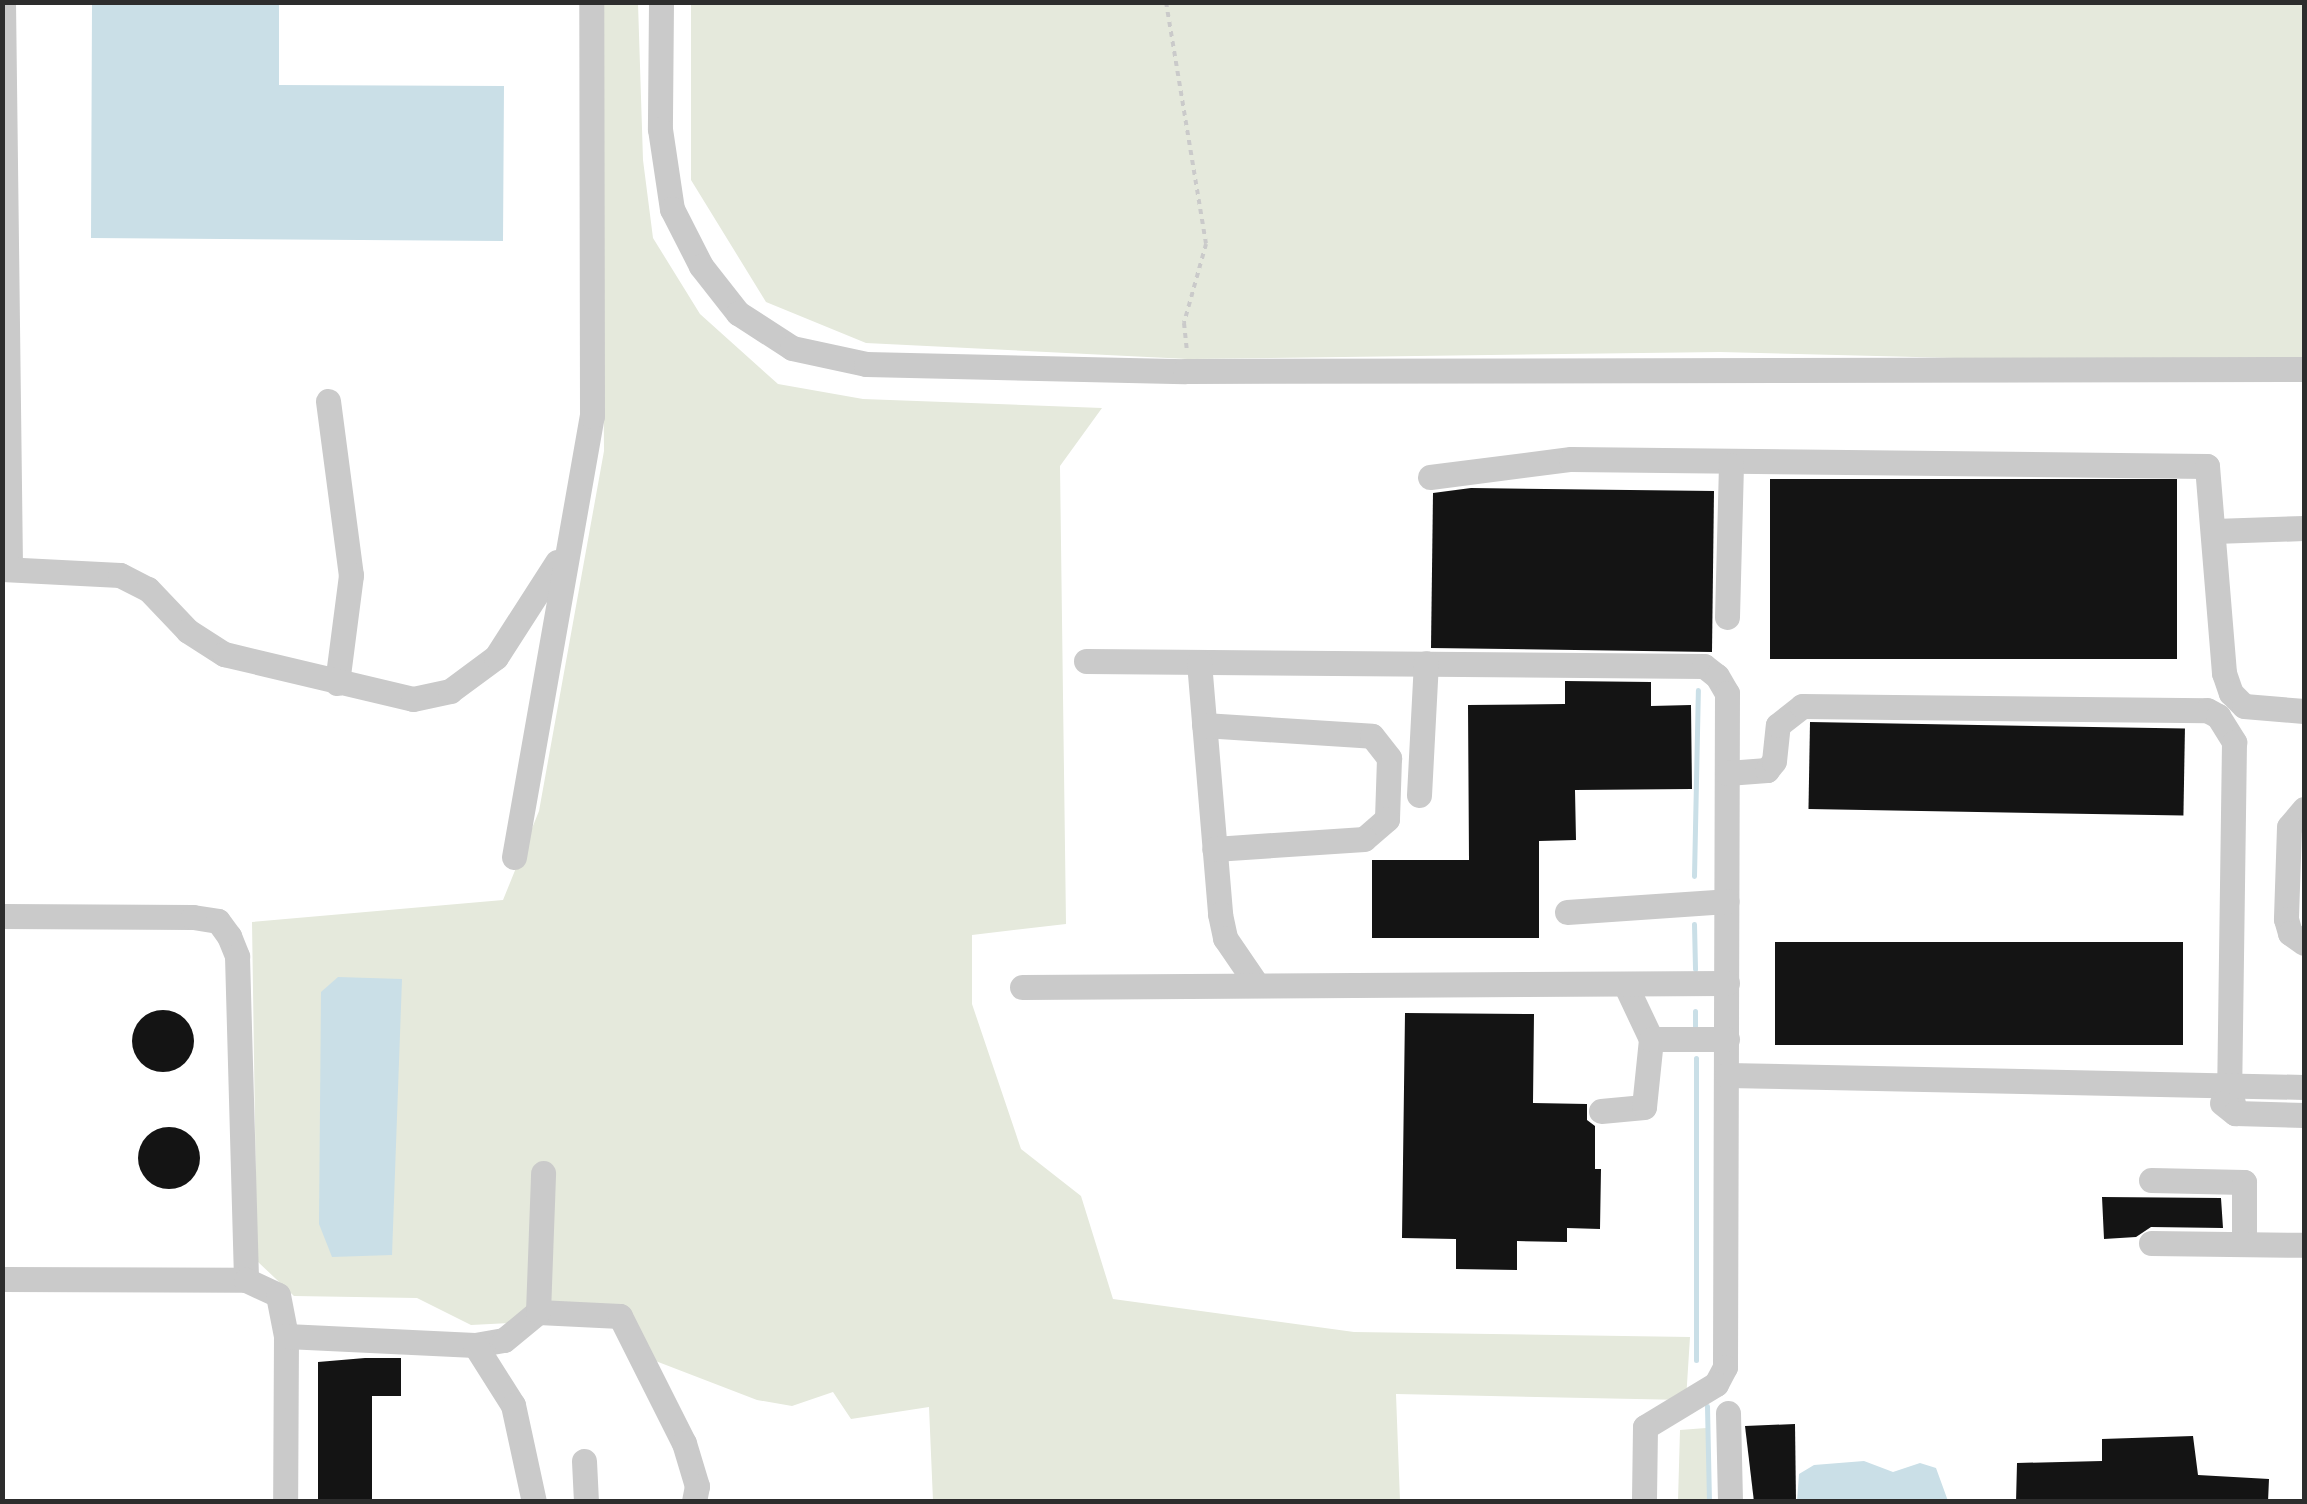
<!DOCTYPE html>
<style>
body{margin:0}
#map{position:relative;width:2307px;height:1504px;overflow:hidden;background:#fff;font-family:Raleway,sans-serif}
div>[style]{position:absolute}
.green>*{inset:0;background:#e5e9dc}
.water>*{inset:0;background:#cadfe7}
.stream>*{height:5px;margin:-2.5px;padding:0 2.5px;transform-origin:2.5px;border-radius:2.5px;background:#cadfe7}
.building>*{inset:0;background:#141414;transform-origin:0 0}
.round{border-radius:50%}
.path>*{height:4px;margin-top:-2px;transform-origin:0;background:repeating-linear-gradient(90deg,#cacaca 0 5px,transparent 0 10px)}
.minor>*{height:25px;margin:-12.5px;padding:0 12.5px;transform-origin:12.5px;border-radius:12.5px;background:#cacaca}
span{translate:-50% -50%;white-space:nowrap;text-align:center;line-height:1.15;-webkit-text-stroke:10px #fff;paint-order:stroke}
.frame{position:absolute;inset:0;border:5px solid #2d2d2d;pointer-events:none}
</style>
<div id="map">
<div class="green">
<i style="clip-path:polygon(601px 3px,638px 3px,643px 160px,653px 238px,700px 314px,778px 384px,863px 399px,1102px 408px,1060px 466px,1066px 924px,972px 935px,972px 1004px,1021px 1149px,1081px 1196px,1113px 1299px,1354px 1332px,1690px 1337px,1686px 1400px,1396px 1394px,1400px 1501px,933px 1501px,929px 1407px,851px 1419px,833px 1392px,792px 1406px,757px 1400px,627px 1350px,615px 1318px,471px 1325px,417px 1298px,294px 1296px,257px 1261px,252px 922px,503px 900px,539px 811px,604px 451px)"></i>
<i style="clip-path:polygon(691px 3px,2304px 3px,2304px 367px,1720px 352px,1188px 359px,866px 343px,766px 302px,691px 180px)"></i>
<i style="clip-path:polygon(1706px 1428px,1709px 1501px,1678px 1501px,1680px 1430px)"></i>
</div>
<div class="water">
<i style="clip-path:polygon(92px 3px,279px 3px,279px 85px,504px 86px,503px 241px,91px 238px)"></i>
<i style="clip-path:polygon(338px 977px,402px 979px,392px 1255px,332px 1257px,319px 1224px,321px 992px)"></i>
<i style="clip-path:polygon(1864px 1461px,1893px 1472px,1920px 1463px,1936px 1468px,1948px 1501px,1797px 1501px,1799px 1474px,1814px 1465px)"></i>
</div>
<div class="stream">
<i style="left:1694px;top:876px;width:186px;rotate:-88.8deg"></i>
<i style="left:1694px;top:924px;width:45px;rotate:88.7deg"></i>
<i style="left:1695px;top:1011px;width:16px;rotate:90deg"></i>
<i style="left:1696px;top:1058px;width:302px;rotate:90deg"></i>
<i style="left:1707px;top:1406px;width:96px;rotate:88.8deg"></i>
</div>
<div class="building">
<i style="left:1770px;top:479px;width:407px;height:180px"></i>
<i style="clip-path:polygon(1471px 488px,1714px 491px,1712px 652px,1431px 648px,1433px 493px)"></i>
<i style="clip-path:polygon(1565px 681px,1651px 682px,1651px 706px,1691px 705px,1692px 789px,1575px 790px,1576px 840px,1539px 841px,1539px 938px,1372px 938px,1372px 860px,1469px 860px,1468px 705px,1565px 704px)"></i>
<i style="left:1810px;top:722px;width:375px;height:87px;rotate:1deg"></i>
<i style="left:1775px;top:942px;width:408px;height:103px"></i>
<i class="round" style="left:132px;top:1010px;width:62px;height:62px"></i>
<i style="clip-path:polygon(1405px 1013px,1534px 1014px,1533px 1103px,1587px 1104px,1587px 1120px,1595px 1126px,1595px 1169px,1601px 1169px,1600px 1229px,1567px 1228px,1567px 1242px,1517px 1241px,1517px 1270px,1456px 1269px,1456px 1239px,1402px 1238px)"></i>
<i class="round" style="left:138px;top:1127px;width:62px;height:62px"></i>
<i style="clip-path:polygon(2102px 1197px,2221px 1198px,2223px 1228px,2151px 1227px,2136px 1237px,2104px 1239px)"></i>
<i style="clip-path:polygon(365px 1358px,401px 1358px,401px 1396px,372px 1396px,372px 1502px,318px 1502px,318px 1362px)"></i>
<i style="clip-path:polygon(1795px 1424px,1796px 1502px,1754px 1502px,1745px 1426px)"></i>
<i style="clip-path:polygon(2193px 1436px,2198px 1475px,2269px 1479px,2268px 1502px,2016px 1502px,2017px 1463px,2102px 1461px,2102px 1439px)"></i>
</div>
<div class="path">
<i style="left:1166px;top:2px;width:245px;rotate:80.6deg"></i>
<i style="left:1206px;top:244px;width:82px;rotate:105.6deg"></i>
<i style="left:1184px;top:323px;width:28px;rotate:84deg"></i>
</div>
<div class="minor">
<i style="left:3px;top:2px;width:566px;rotate:89.29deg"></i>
<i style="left:661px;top:2px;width:127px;rotate:90.5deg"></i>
<i style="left:660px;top:129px;width:81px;rotate:81.5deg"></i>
<i style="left:672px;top:209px;width:64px;rotate:63deg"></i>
<i style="left:701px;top:266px;width:60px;rotate:51.8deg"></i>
<i style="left:738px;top:313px;width:64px;rotate:32.9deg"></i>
<i style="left:792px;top:348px;width:76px;rotate:12.2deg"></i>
<i style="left:866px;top:364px;width:319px;rotate:1.3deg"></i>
<i style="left:1185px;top:371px;width:1119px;rotate:-0.1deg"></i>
<i style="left:328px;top:401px;width:176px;rotate:82.5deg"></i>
<i style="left:351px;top:575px;width:109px;rotate:97.4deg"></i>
<i style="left:1430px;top:477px;width:142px;rotate:-7.3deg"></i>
<i style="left:1571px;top:459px;width:636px;rotate:0.63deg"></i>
<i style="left:2207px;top:466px;width:208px;rotate:85.3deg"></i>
<i style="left:2224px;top:673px;width:21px;rotate:71deg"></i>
<i style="left:2231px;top:693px;width:18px;rotate:45deg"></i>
<i style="left:2244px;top:706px;width:60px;rotate:4.8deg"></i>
<i style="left:2214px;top:531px;width:90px;rotate:-1.9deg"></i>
<i style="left:2px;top:569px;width:118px;rotate:2.9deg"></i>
<i style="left:120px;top:575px;width:31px;rotate:27deg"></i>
<i style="left:148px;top:589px;width:58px;rotate:46.4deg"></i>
<i style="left:188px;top:631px;width:43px;rotate:32.6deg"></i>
<i style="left:224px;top:654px;width:194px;rotate:13.4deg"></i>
<i style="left:413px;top:699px;width:38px;rotate:-12deg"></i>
<i style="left:450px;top:691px;width:57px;rotate:-36.5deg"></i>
<i style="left:496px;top:657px;width:113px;rotate:-57.3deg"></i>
<i style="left:1727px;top:617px;width:152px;rotate:-88.5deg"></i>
<i style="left:1086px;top:661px;width:618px;rotate:0.46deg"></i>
<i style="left:1704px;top:666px;width:16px;rotate:38deg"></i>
<i style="left:1717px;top:676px;width:20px;rotate:60deg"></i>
<i style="left:1727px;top:693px;width:674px;rotate:90.17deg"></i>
<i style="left:1725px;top:1367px;width:19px;rotate:118deg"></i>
<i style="left:1716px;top:1384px;width:83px;rotate:148.8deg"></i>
<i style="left:1645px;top:1427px;width:75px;rotate:90.8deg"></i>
<i style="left:1199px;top:662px;width:253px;rotate:85.2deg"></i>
<i style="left:1220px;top:914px;width:25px;rotate:78deg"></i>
<i style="left:1225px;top:938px;width:53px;rotate:55.7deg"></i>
<i style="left:1204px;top:725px;width:168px;rotate:3.7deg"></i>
<i style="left:1372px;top:736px;width:28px;rotate:52deg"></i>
<i style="left:1389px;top:758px;width:61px;rotate:91.9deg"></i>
<i style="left:1387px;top:819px;width:30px;rotate:139deg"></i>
<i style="left:1364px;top:839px;width:150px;rotate:176.2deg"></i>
<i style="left:1727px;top:773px;width:40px;rotate:-4.3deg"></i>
<i style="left:1767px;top:770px;width:11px;rotate:-52deg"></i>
<i style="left:1774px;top:761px;width:36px;rotate:-84deg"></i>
<i style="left:1778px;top:725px;width:31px;rotate:-38deg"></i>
<i style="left:1802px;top:706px;width:405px;rotate:0.6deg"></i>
<i style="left:2207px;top:710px;width:13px;rotate:29deg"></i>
<i style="left:2218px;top:716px;width:31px;rotate:58deg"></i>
<i style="left:2234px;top:742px;width:344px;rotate:90.8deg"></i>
<i style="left:2229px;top:1086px;width:28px;rotate:77deg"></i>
<i style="left:1419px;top:795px;width:132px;rotate:-87deg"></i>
<i style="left:2304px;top:809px;width:23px;rotate:130deg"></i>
<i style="left:2289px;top:827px;width:92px;rotate:91.9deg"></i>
<i style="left:2286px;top:919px;width:15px;rotate:74deg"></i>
<i style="left:2290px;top:933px;width:17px;rotate:36deg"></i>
<i style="left:514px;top:857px;width:448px;rotate:-80deg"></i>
<i style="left:592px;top:416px;width:414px;rotate:-90.1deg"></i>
<i style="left:1567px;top:912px;width:160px;rotate:-3.9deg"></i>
<i style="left:2px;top:916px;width:191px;rotate:0.3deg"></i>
<i style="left:193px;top:917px;width:25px;rotate:9deg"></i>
<i style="left:218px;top:921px;width:19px;rotate:54deg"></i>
<i style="left:229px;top:936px;width:22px;rotate:68deg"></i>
<i style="left:237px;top:956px;width:324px;rotate:88.4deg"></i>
<i style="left:1625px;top:984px;width:61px;rotate:64.7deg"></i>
<i style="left:1022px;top:987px;width:705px;rotate:-0.33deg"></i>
<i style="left:1727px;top:1075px;width:577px;rotate:1.19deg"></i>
<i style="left:2222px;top:1103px;width:16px;rotate:38deg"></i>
<i style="left:2235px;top:1113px;width:69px;rotate:1.7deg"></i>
<i style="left:1601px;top:1111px;width:43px;rotate:-5.3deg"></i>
<i style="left:1644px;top:1107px;width:68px;rotate:-84.1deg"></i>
<i style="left:1651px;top:1039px;width:76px"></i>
<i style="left:2151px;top:1180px;width:93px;rotate:1.2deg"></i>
<i style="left:2244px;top:1182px;width:60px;rotate:90deg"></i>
<i style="left:2151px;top:1243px;width:153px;rotate:0.7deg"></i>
<i style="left:2px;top:1279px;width:244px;rotate:0.2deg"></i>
<i style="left:246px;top:1280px;width:35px;rotate:25deg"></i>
<i style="left:278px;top:1295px;width:42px;rotate:79deg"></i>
<i style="left:286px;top:1336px;width:166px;rotate:90.3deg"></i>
<i style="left:538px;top:1312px;width:82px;rotate:2.8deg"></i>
<i style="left:620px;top:1316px;width:142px;rotate:63.3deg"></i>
<i style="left:684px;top:1443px;width:45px;rotate:73.2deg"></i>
<i style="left:697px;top:1486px;width:16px;rotate:101deg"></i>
<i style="left:286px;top:1336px;width:189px;rotate:2.7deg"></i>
<i style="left:475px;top:1345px;width:29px;rotate:-10deg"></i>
<i style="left:504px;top:1340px;width:44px;rotate:-39.5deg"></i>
<i style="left:538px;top:1312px;width:139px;rotate:-87.9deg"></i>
<i style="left:475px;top:1345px;width:71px;rotate:57.7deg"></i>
<i style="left:513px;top:1405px;width:99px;rotate:77.8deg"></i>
<i style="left:1728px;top:1413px;width:89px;rotate:88.7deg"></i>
<i style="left:584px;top:1461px;width:41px;rotate:87.2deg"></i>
</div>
<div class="frame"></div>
</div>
